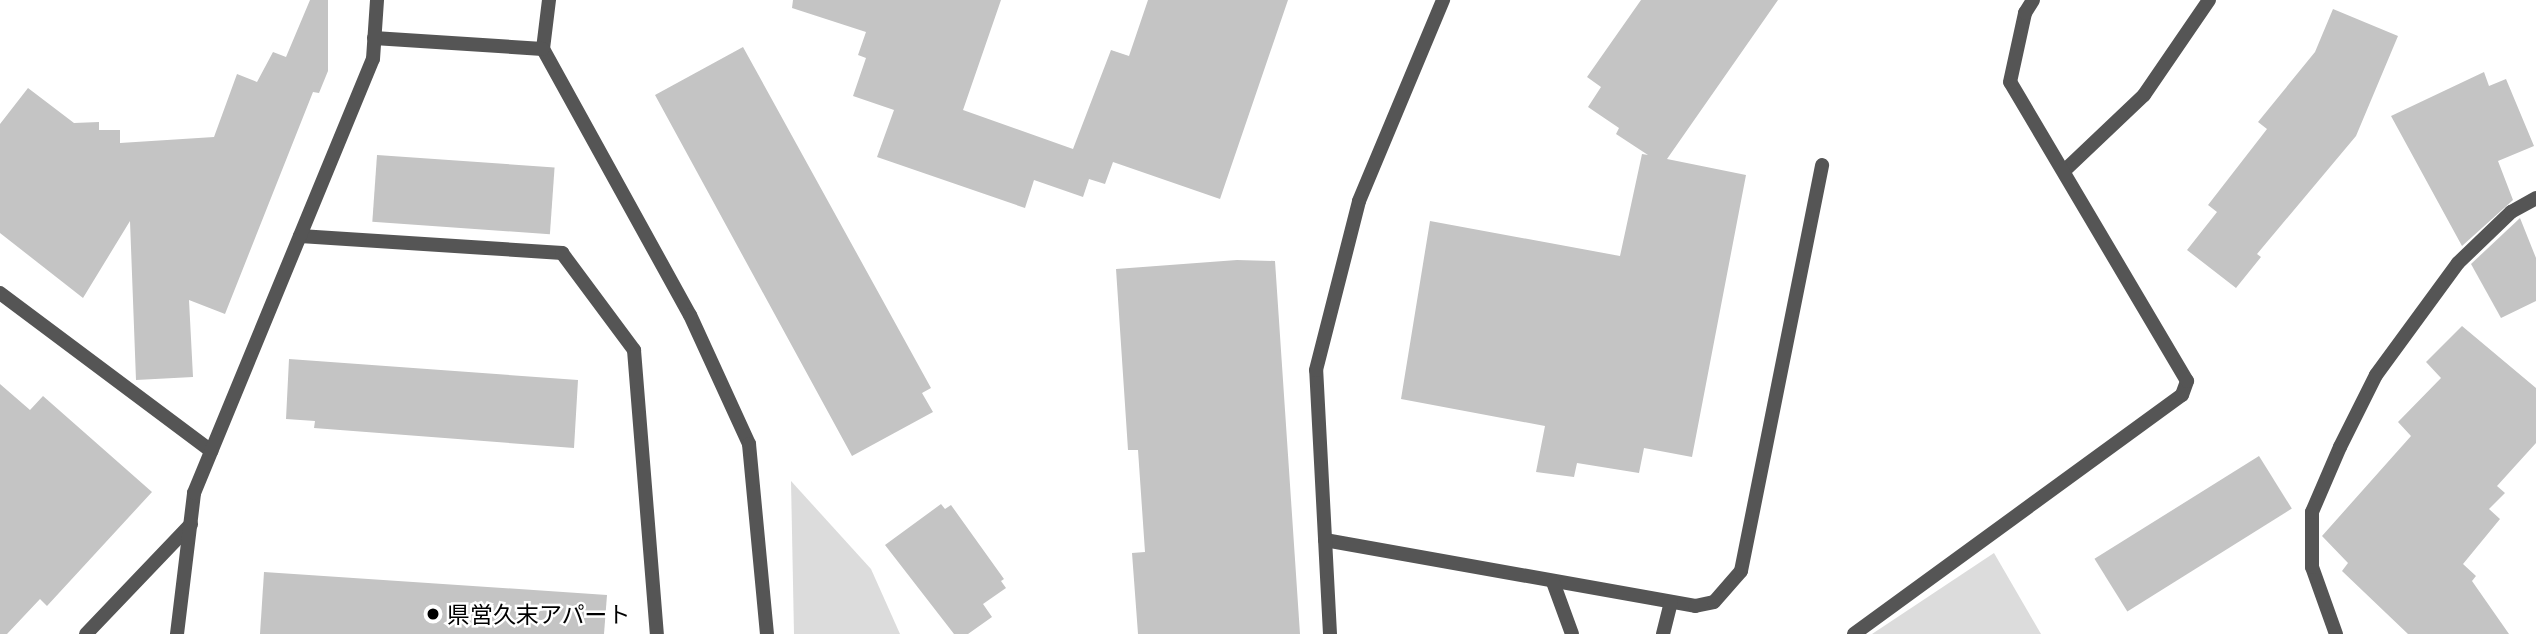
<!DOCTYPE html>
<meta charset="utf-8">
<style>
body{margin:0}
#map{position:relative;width:2536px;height:634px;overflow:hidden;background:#fff;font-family:"Noto Sans","Noto Sans JP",sans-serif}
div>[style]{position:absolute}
.green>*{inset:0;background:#dcdcdc}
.building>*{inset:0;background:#c4c4c4;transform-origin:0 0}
.service>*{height:14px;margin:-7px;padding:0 7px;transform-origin:7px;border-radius:7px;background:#555}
.minor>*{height:14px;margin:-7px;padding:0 7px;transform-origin:7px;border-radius:7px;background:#555}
.dots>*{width:19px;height:19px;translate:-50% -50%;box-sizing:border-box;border:4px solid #fff;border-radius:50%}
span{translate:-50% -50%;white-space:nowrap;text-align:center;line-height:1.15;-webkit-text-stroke:5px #fff;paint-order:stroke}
.poi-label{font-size:23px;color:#000}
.left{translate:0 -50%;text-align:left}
</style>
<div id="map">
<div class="green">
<i style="clip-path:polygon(791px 481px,871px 569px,900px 634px,794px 634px)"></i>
<i style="clip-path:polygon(1994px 553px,2041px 634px,1872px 634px)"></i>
</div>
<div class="building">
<i style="clip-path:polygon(310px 0,328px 0,328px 71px,319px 93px,313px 92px,225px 314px,189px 300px,193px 377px,136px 380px,130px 221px,83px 298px,0 233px,0 124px,28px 88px,74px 123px,99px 122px,99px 130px,120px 130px,120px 143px,214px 137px,237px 74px,257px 82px,273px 52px,286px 57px)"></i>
<i style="clip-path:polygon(793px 0,1001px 0,963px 110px,1073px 149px,1111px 50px,1129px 56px,1148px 0,1288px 0,1220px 199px,1113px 162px,1105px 184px,1089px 179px,1083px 197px,1034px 180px,1025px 208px,877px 157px,894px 110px,853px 96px,866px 58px,858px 55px,866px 32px,792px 8px)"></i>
<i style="clip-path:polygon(1641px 0,1778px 0,1667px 159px,1746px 175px,1692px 457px,1644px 448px,1639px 473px,1577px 463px,1574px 477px,1536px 472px,1545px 426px,1401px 399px,1430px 221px,1620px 256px,1642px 154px,1648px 155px,1616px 134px,1619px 128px,1588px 107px,1601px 87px,1587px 77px)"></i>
<i style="clip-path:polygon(2333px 9px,2398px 36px,2356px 136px,2257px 254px,2261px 257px,2236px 288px,2187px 250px,2217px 212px,2208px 205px,2267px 129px,2258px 122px,2315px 52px)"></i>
<i style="clip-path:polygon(743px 47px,931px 388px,922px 393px,933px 412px,852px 456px,655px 95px)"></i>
<i style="clip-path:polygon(2484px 72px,2489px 86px,2506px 79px,2534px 146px,2498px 161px,2513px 200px,2462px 246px,2391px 116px)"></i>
<i style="left:377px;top:155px;width:178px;height:67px;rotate:4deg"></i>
<i style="clip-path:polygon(2520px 218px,2536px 258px,2536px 301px,2501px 318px,2471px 264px)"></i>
<i style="clip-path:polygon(1237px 260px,1275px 261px,1300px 634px,1138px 634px,1132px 553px,1145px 552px,1138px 450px,1128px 450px,1116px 269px)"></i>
<i style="clip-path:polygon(2462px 326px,2536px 388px,2536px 443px,2497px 486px,2505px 493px,2489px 509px,2500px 519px,2463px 564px,2476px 576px,2472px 581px,2509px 634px,2408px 634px,2342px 571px,2348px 563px,2322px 536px,2411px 436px,2398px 422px,2441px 378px,2426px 362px)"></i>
<i style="clip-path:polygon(289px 359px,578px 380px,574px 448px,314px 428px,315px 421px,286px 419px)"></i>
<i style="clip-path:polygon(0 384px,30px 410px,43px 396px,152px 492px,47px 606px,40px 599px,7px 634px,0 634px)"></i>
<i style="left:2259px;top:456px;width:62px;height:194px;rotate:58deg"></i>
<i style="clip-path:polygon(941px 504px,945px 509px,951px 505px,1004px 579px,1001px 581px,1006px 588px,983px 604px,992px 617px,968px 634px,954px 634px,885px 545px)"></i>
<i style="clip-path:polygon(264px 572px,607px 595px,604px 634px,260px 634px)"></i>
</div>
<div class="service">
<i style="left:300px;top:236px;width:263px;rotate:3.7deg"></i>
<i style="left:562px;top:253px;width:121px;rotate:53.4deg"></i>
<i style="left:634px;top:350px;width:285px;rotate:85.4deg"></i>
<i style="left:1325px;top:540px;width:376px;rotate:10.1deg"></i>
<i style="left:1695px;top:606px;width:19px;rotate:-12deg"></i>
<i style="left:1714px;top:602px;width:41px;rotate:-48.9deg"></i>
<i style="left:1741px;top:571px;width:414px;rotate:-78.7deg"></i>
<i style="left:1553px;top:582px;width:55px;rotate:69.9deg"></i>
<i style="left:1663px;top:634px;width:33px;rotate:-76deg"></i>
</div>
<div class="minor">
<i style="left:549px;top:0;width:49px;rotate:97deg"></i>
<i style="left:543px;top:49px;width:304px;rotate:61.1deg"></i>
<i style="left:690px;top:315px;width:142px;rotate:65.4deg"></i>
<i style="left:749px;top:444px;width:191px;rotate:84.6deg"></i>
<i style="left:374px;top:38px;width:169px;rotate:3.7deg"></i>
<i style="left:2064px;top:171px;width:110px;rotate:-43.5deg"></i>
<i style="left:2144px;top:95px;width:115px;rotate:-55.6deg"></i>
<i style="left:0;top:293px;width:264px;rotate:36.8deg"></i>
<i style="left:86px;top:634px;width:152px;rotate:-46.3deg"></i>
<i style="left:177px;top:634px;width:142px;rotate:-83.1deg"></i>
<i style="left:194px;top:493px;width:469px;rotate:-67.6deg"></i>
<i style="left:373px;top:59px;width:59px;rotate:-86.1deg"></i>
<i style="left:1330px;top:634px;width:264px;rotate:-93deg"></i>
<i style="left:1316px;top:370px;width:174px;rotate:-75.7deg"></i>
<i style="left:1359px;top:201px;width:218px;rotate:-67.3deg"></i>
<i style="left:1854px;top:634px;width:406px;rotate:-36.1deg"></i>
<i style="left:2182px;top:395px;width:15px;rotate:-70deg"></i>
<i style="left:2187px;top:381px;width:347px;rotate:-120.6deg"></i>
<i style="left:2010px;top:82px;width:71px;rotate:-77.7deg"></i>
<i style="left:2025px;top:13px;width:15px;rotate:-58deg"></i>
<i style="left:2336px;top:634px;width:71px;rotate:-109.7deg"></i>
<i style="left:2312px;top:567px;width:55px;rotate:-90deg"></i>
<i style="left:2312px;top:512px;width:71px;rotate:-66.7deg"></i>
<i style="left:2340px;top:447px;width:80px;rotate:-63.4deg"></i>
<i style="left:2376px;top:375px;width:139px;rotate:-53.8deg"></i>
<i style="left:2458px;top:263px;width:74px;rotate:-43.9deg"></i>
<i style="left:2511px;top:212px;width:29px;rotate:-29deg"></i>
</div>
<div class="dots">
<i style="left:433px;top:614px;background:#000"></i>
</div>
<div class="poi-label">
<span class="left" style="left:447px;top:614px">県営久末アパート</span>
</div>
</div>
